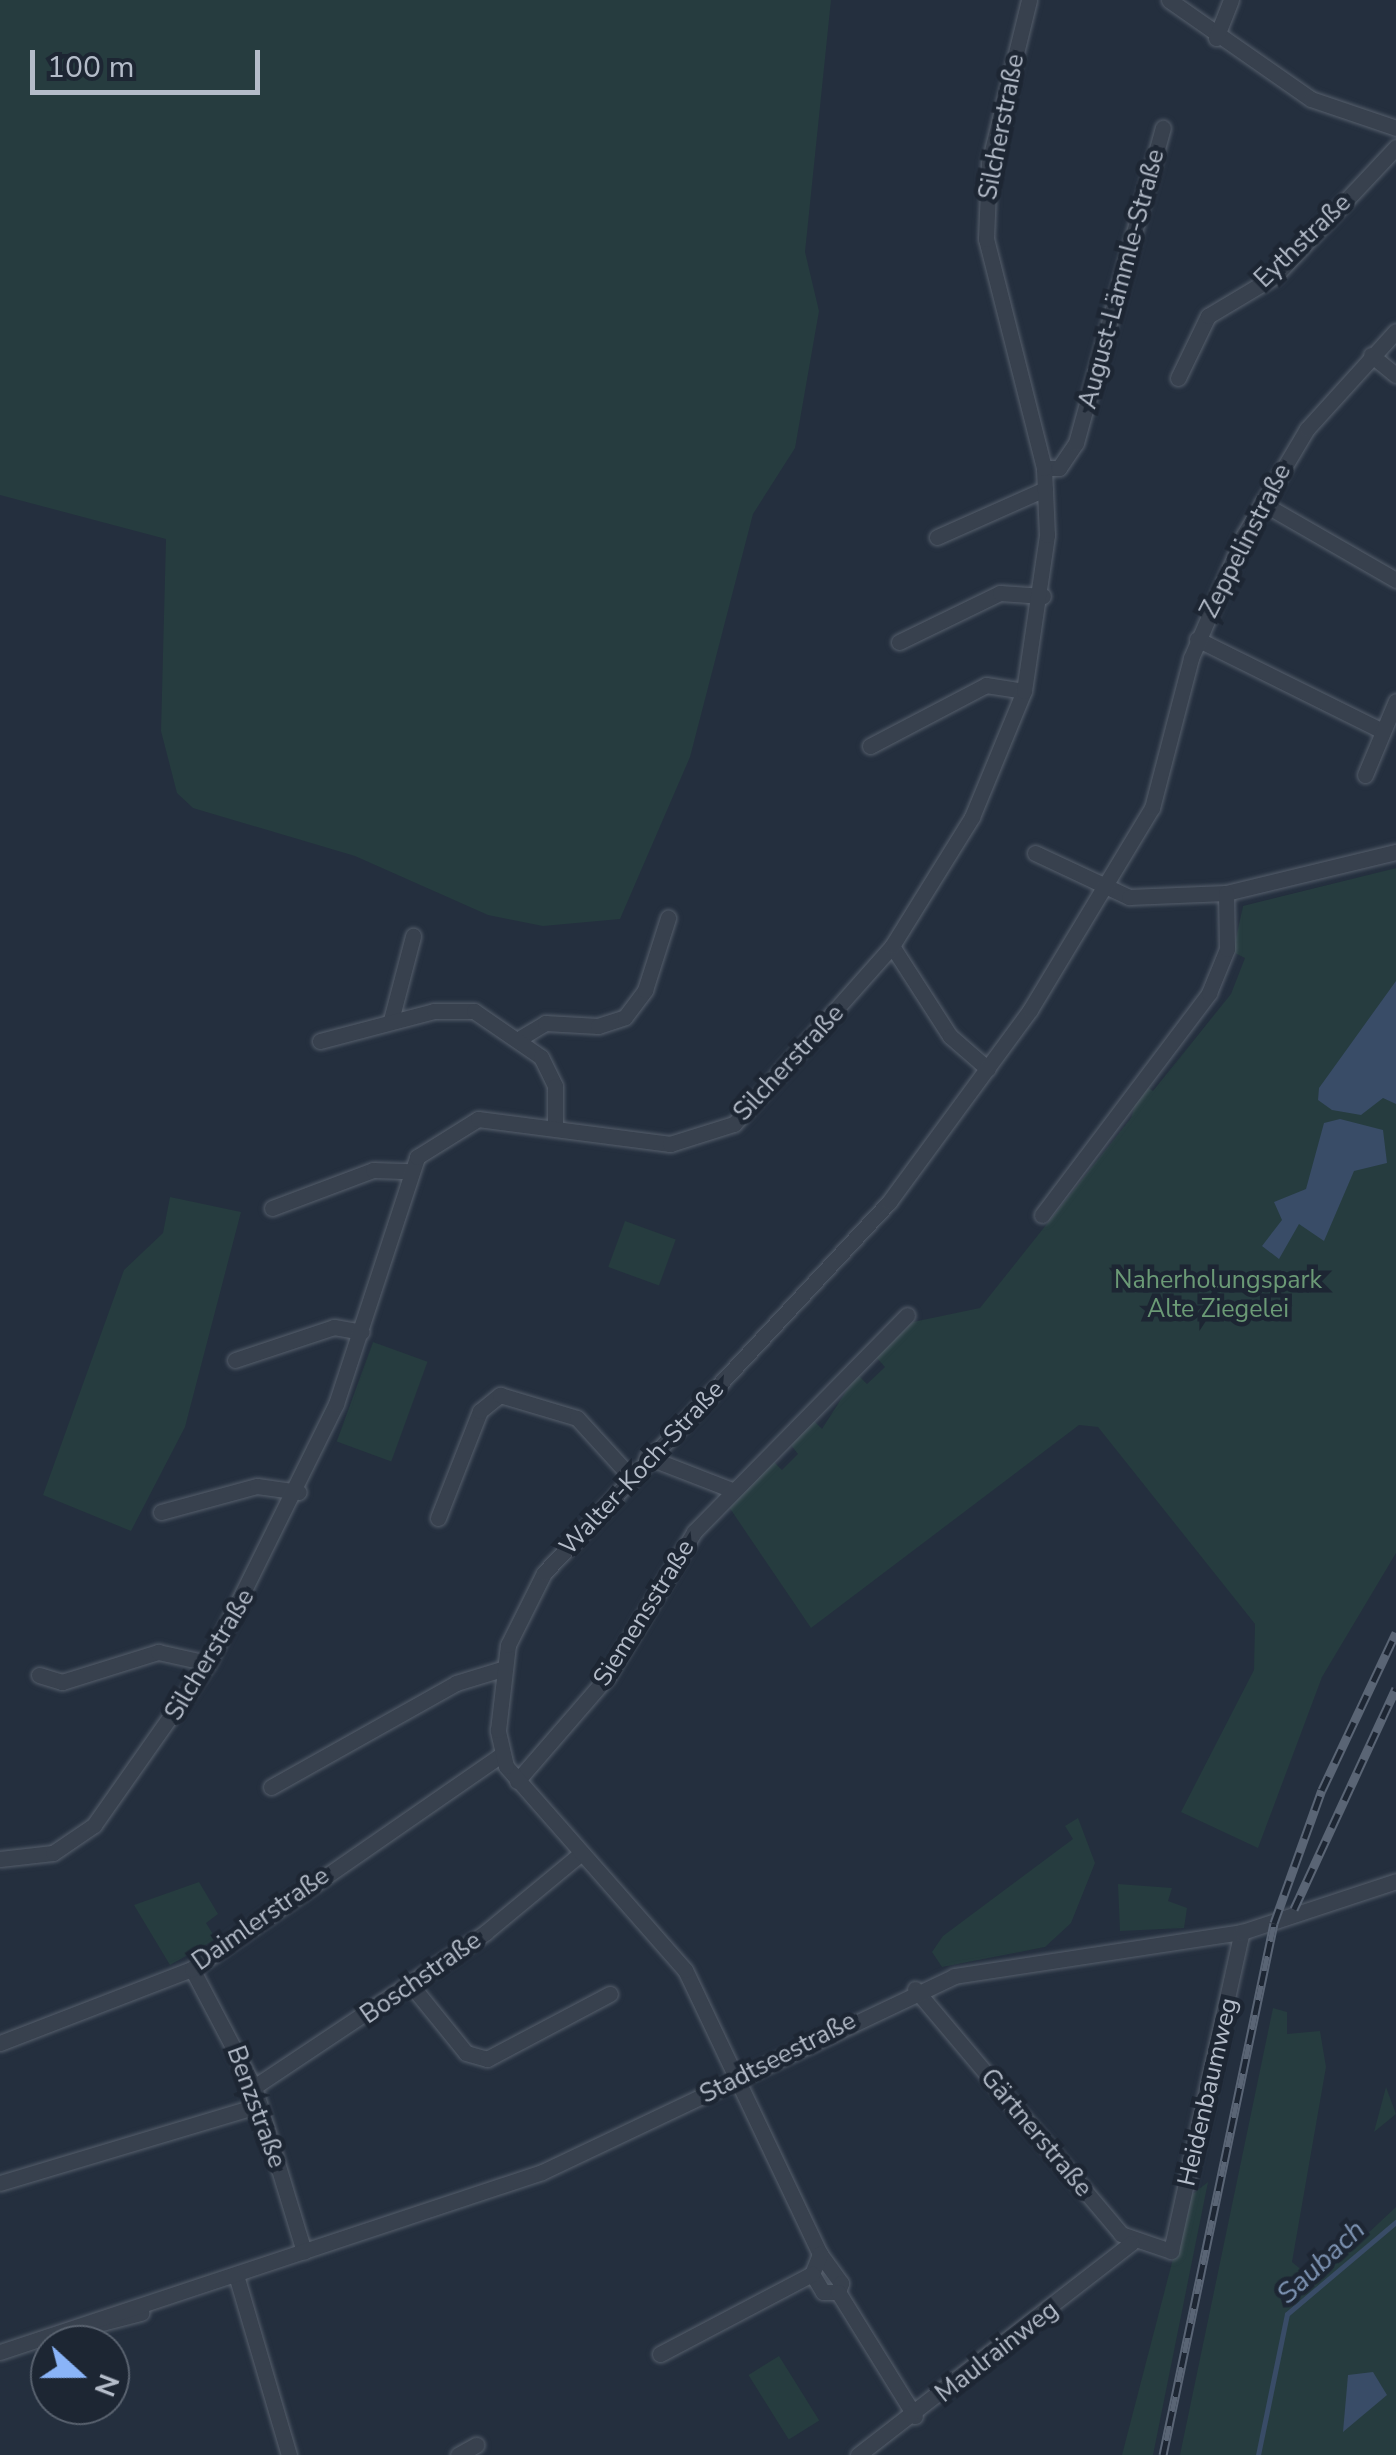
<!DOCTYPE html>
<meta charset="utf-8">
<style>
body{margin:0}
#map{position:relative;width:1396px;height:2455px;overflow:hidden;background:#242f3e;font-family:"Nunito Sans",sans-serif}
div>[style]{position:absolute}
.green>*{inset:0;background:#263c3f;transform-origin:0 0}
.water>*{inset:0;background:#394c67}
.stream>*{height:5px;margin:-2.5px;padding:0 2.5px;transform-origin:2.5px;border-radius:2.5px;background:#394c67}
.roads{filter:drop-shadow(0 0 2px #565f6c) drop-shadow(0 0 2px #565f6c)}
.minor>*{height:15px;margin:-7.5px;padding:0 7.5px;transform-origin:7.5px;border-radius:7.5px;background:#38414e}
.rail>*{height:9px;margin-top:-4.5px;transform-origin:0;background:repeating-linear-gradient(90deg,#1d2633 0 15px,#5a6575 0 30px);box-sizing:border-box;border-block:2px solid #5a6575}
span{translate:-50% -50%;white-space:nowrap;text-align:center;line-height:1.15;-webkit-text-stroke:9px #1d2633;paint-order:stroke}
.street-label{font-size:25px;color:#b4bcc9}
.park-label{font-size:25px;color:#6b9a76}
.water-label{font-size:28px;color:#7c92b1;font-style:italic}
.north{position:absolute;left:30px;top:2325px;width:100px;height:100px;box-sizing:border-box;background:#1d2633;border:2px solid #59626f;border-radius:50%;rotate:111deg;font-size:28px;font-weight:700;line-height:40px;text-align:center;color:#b4bcc9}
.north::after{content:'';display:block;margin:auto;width:35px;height:45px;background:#8ab4f8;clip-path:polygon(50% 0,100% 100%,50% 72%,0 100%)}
.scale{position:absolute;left:30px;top:50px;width:230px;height:45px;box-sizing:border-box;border:5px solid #b4bcc9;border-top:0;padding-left:12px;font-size:30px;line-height:35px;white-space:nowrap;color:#b4bcc9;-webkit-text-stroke:8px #1d2633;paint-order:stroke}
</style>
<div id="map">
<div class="green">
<i style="clip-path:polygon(0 0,831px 0,805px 252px,819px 311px,795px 448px,753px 514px,690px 757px,620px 919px,543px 926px,488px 915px,355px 856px,193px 808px,177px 793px,161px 731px,166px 539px,0 495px)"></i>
<i style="clip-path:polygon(1396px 868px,1396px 1553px,1322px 1677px,1258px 1848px,1181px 1812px,1254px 1670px,1255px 1624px,1098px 1427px,1079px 1425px,811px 1628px,729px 1507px,773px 1461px,782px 1470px,798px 1454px,790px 1444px,814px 1421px,822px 1429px,857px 1374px,867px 1384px,885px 1367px,876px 1357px,913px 1322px,980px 1308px,1131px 1118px,1142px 1084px,1153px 1091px,1231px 994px,1245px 958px,1233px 952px,1243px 906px)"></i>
<i style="clip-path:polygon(170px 1197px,241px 1212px,185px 1427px,131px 1531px,43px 1495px,124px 1270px,163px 1233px)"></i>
<i style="left:625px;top:1221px;width:54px;height:49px;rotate:20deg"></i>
<i style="left:373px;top:1342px;width:58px;height:106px;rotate:20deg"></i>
<i style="clip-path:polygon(1078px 1818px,1095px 1863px,1071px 1923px,1045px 1947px,942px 1967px,932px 1952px,943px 1936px,1073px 1839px,1065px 1826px)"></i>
<i style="clip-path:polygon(199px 1882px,218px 1914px,206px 1923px,216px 1939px,170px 1965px,134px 1905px)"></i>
<i style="clip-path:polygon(1118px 1884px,1172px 1888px,1168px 1901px,1187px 1908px,1184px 1928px,1120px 1931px)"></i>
<i style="clip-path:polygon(1273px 2008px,1287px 2012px,1287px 2034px,1320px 2031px,1326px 2067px,1292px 2262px,1316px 2282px,1396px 2207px,1396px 2455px,1180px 2455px)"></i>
<i style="clip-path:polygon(1386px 2087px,1396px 2114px,1374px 2132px)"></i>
<i style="clip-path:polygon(1208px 2182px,1153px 2455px,1122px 2455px,1189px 2197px)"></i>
<i style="left:779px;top:2356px;width:76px;height:36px;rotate:58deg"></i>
</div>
<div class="water">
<i style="clip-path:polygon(1396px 981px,1396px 1104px,1383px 1098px,1361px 1115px,1332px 1110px,1318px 1100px,1319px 1088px)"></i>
<i style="clip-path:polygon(1340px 1119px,1383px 1130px,1387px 1163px,1354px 1171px,1324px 1241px,1299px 1224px,1279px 1259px,1262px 1246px,1282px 1220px,1274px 1202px,1306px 1189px,1324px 1123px)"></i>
<i style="clip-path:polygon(1373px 2372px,1387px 2395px,1343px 2432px,1348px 2375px)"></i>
</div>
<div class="stream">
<i style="left:1258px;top:2455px;width:144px;rotate:-78.4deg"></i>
<i style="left:1287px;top:2314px;width:143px;rotate:-40.2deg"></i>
</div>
<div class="roads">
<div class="minor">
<i style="left:1169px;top:0;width:173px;rotate:34.9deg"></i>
<i style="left:1311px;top:99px;width:90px;rotate:18.8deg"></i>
<i style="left:1216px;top:38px;width:41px;rotate:-68.5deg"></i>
<i style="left:1371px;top:355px;width:32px;rotate:39deg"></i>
<i style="left:1178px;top:378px;width:69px;rotate:-64.2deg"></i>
<i style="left:1208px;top:316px;width:78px;rotate:-30.8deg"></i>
<i style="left:1275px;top:276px;width:177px;rotate:-46.8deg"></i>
<i style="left:1044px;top:468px;width:15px"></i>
<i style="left:1059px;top:468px;width:30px;rotate:-56deg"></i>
<i style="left:1076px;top:443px;width:327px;rotate:-74.6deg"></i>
<i style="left:1262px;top:503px;width:155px;rotate:29.9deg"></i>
<i style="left:937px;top:537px;width:118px;rotate:-24deg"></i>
<i style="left:1197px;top:639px;width:207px;rotate:26.4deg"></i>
<i style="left:899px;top:642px;width:112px;rotate:-25.9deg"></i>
<i style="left:1000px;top:593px;width:43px;rotate:4deg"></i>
<i style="left:870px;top:746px;width:131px;rotate:-27.7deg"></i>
<i style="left:986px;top:685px;width:38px;rotate:9deg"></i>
<i style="left:1365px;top:775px;width:80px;rotate:-67.3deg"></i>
<i style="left:1035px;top:853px;width:104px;rotate:25.1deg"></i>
<i style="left:1129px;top:897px;width:97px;rotate:-2.4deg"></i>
<i style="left:1226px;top:893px;width:175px;rotate:-13.6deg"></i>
<i style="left:892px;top:946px;width:107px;rotate:57.2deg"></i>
<i style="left:950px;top:1036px;width:50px;rotate:41deg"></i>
<i style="left:391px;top:1020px;width:87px;rotate:-75.3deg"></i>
<i style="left:522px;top:1037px;width:27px;rotate:-31deg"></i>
<i style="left:545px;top:1023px;width:53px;rotate:3.2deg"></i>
<i style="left:598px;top:1026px;width:28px;rotate:-18deg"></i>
<i style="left:625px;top:1017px;width:34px;rotate:-53deg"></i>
<i style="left:645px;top:990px;width:76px;rotate:-72.3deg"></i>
<i style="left:320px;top:1041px;width:118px;rotate:-14.7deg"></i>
<i style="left:434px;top:1011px;width:40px"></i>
<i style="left:474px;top:1011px;width:81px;rotate:34.5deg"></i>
<i style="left:541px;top:1057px;width:32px;rotate:64deg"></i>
<i style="left:555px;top:1086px;width:42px;rotate:90deg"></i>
<i style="left:272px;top:1208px;width:108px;rotate:-20.6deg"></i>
<i style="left:373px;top:1170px;width:37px;rotate:2deg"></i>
<i style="left:1042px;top:1215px;width:278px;rotate:-53deg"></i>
<i style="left:1209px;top:993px;width:48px;rotate:-67.8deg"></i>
<i style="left:1227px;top:949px;width:56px;rotate:-91deg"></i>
<i style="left:235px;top:1360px;width:104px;rotate:-18.4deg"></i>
<i style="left:334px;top:1327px;width:28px;rotate:10deg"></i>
<i style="left:647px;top:1457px;width:91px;rotate:21.2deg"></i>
<i style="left:161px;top:1512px;width:99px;rotate:-15.2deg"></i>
<i style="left:257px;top:1486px;width:42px;rotate:8.1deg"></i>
<i style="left:438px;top:1518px;width:115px;rotate:-68.6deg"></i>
<i style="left:480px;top:1411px;width:26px;rotate:-39deg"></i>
<i style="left:500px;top:1395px;width:80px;rotate:16.6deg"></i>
<i style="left:577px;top:1418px;width:79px;rotate:47.6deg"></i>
<i style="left:39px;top:1675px;width:24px;rotate:17deg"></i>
<i style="left:62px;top:1682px;width:101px;rotate:-17.4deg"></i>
<i style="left:158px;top:1652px;width:51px;rotate:12.4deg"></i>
<i style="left:517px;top:1781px;width:138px;rotate:-49.1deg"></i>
<i style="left:607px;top:1677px;width:169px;rotate:-59deg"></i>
<i style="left:694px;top:1532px;width:304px;rotate:-45.5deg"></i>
<i style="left:271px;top:1787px;width:212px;rotate:-29.3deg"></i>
<i style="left:456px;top:1683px;width:48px;rotate:-16.9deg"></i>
<i style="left:0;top:1859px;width:53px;rotate:-6.5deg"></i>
<i style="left:53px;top:1853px;width:50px;rotate:-34.3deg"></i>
<i style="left:94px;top:1825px;width:198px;rotate:-54.9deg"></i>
<i style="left:208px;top:1663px;width:289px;rotate:-63.7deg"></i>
<i style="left:336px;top:1404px;width:260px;rotate:-71.8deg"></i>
<i style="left:417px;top:1157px;width:72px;rotate:-31.9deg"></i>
<i style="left:478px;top:1119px;width:194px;rotate:7.4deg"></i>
<i style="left:670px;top:1144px;width:67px;rotate:-17.4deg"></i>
<i style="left:734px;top:1124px;width:238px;rotate:-48.4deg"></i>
<i style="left:892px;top:946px;width:152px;rotate:-58.2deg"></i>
<i style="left:972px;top:817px;width:136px;rotate:-67.6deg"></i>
<i style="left:1024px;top:691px;width:158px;rotate:-81.6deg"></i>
<i style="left:1047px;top:535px;width:67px;rotate:-92.6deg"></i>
<i style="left:1044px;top:468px;width:236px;rotate:-104.2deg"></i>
<i style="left:986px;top:239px;width:76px;rotate:-87.7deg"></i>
<i style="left:989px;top:163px;width:168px;rotate:-76.2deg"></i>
<i style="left:192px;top:1969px;width:133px;rotate:62.3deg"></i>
<i style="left:254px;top:2087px;width:172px;rotate:73.1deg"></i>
<i style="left:411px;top:1985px;width:87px;rotate:51deg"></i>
<i style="left:466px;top:2053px;width:22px;rotate:16deg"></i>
<i style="left:487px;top:2059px;width:139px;rotate:-27.9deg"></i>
<i style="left:915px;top:1989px;width:320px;rotate:49.9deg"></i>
<i style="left:1121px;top:2234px;width:53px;rotate:18.8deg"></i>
<i style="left:1171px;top:2251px;width:327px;rotate:-77.5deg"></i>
<i style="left:0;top:2043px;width:206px;rotate:-21.1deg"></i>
<i style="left:192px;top:1969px;width:376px;rotate:-34.7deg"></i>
<i style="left:254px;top:2087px;width:279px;rotate:-33.7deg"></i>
<i style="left:486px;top:1932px;width:121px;rotate:-39.6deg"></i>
<i style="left:0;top:2183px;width:271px;rotate:-16.7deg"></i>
<i style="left:820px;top:2254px;width:314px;rotate:-115.4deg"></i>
<i style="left:685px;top:1970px;width:271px;rotate:-131.3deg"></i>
<i style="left:506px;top:1766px;width:37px;rotate:-103deg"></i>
<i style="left:498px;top:1730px;width:86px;rotate:-83.3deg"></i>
<i style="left:508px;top:1645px;width:80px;rotate:-63.4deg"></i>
<i style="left:544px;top:1573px;width:507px;rotate:-47.08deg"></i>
<i style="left:889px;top:1202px;width:238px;rotate:-53.7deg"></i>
<i style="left:1030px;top:1010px;width:236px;rotate:-58.9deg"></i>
<i style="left:1152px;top:808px;width:155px;rotate:-75.4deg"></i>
<i style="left:1191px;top:658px;width:134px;rotate:-66.7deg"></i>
<i style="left:1244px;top:535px;width:123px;rotate:-59.3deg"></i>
<i style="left:1307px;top:429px;width:132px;rotate:-47.8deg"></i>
<i style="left:820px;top:2254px;width:36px;rotate:54deg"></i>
<i style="left:841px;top:2283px;width:9px;rotate:108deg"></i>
<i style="left:838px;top:2292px;width:15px;rotate:180deg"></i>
<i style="left:823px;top:2292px;width:21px;rotate:-121deg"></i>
<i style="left:812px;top:2274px;width:22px;rotate:-68deg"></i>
<i style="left:236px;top:2275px;width:188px;rotate:73.6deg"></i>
<i style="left:838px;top:2292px;width:146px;rotate:58.2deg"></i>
<i style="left:63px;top:2333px;width:81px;rotate:-14.4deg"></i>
<i style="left:0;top:2352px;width:571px;rotate:-18.37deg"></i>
<i style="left:542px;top:2172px;width:456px;rotate:-25.4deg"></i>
<i style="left:954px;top:1976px;width:291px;rotate:-8.7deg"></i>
<i style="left:1242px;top:1932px;width:162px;rotate:-18.3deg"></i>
<i style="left:660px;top:2354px;width:172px;rotate:-27.8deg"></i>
<i style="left:458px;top:2455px;width:21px;rotate:-29deg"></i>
<i style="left:858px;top:2455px;width:346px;rotate:-37.8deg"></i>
</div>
</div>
<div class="rail">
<i style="left:1294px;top:1909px;width:243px;rotate:-65.2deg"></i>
<i style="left:1163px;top:2455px;width:543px;rotate:-78.21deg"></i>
<i style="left:1274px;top:1923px;width:141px;rotate:-70.2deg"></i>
<i style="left:1322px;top:1790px;width:174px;rotate:-64.8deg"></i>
</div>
<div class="street-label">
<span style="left:1002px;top:127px;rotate:-79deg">Silcherstraße</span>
<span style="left:1303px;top:241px;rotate:-44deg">Eythstraße</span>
<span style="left:1122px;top:279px;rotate:-75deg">August-Lämmle-Straße</span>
<span style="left:1246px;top:541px;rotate:-63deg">Zeppelinstraße</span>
<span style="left:789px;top:1063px;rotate:-47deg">Silcherstraße</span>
<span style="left:642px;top:1468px;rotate:-47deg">Walter-Koch-Straße</span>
<span style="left:644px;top:1613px;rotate:-58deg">Siemensstraße</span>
<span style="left:210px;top:1655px;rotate:-59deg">Silcherstraße</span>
<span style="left:261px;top:1919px;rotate:-35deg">Daimlerstraße</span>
<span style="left:421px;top:1978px;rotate:-35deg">Boschstraße</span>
<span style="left:778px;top:2058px;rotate:-27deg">Stadtseestraße</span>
<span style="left:1208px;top:2092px;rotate:-77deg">Heidenbaumweg</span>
<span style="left:256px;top:2107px;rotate:70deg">Benzstraße</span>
<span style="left:1036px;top:2133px;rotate:50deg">Gärtnerstraße</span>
<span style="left:997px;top:2352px;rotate:-38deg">Maulrainweg</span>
</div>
<div class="park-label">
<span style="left:1218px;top:1295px">Naherholungspark<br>Alte Ziegelei</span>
</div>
<div class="water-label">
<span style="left:1321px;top:2262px;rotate:-43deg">Saubach</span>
</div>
<div class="north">N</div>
<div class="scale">100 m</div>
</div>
